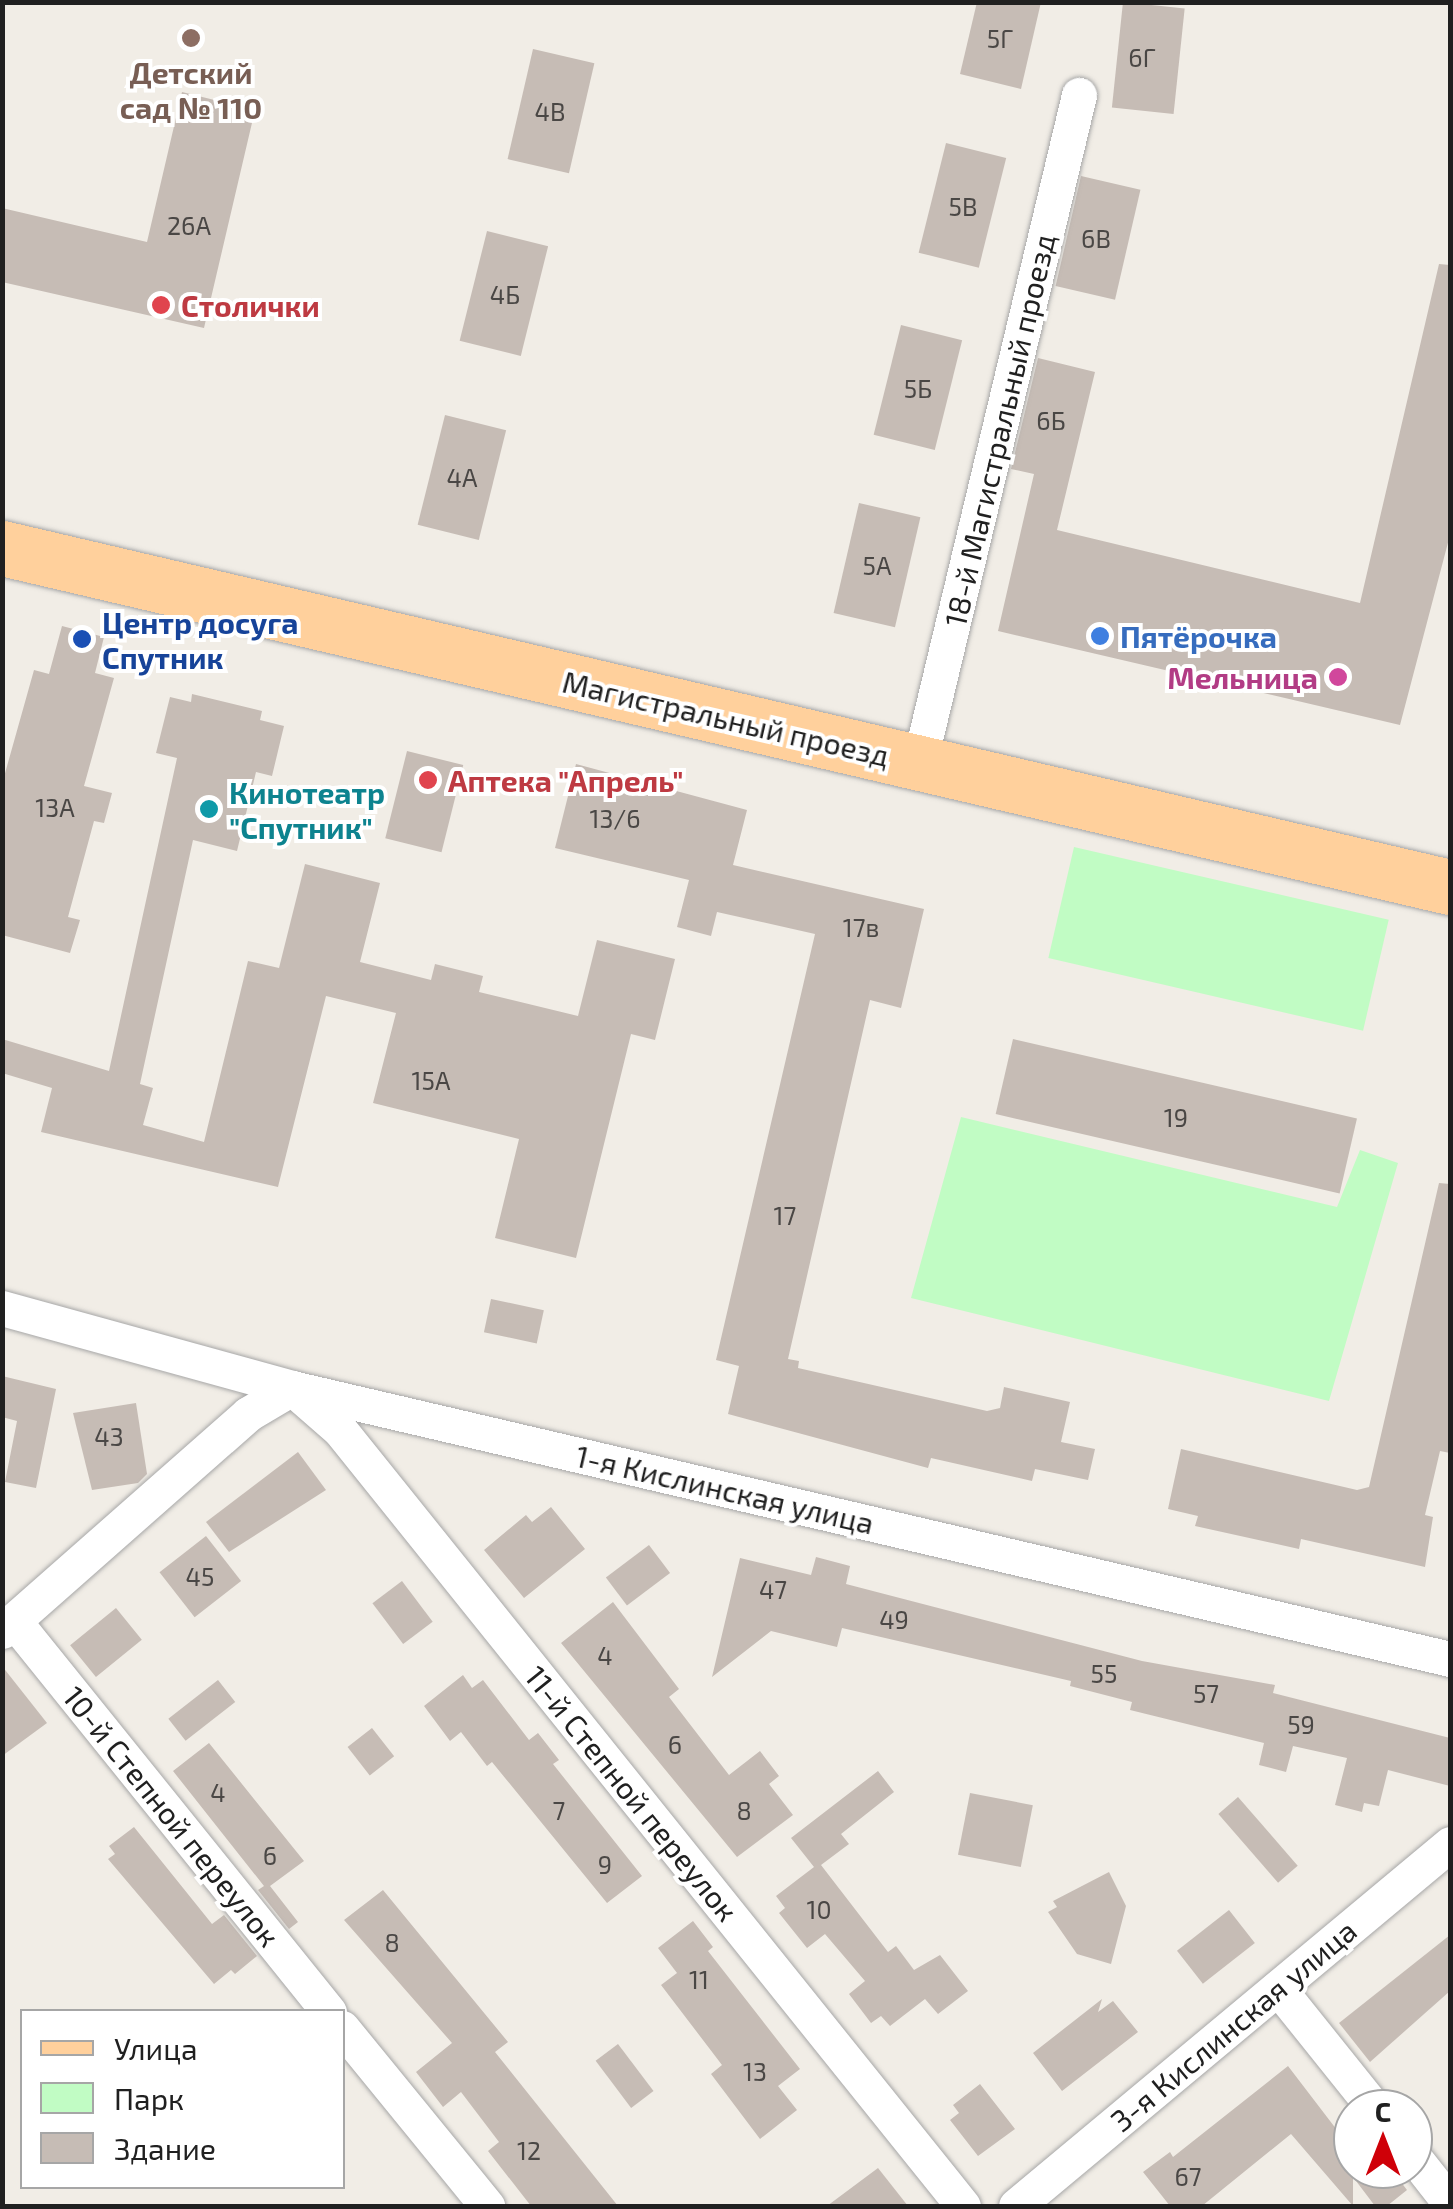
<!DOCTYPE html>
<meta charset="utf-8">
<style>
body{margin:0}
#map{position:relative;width:1453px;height:2209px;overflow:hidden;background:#f1ede6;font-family:"Exo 2",sans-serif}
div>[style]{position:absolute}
.park>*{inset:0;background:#c1fcc4;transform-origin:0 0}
.building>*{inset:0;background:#c6bcb5;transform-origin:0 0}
.roads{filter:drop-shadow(0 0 2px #a7a7a7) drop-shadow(0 0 2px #a7a7a7)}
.minor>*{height:35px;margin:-17.5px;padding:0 17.5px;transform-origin:17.5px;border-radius:17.5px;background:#fff}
.primary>*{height:55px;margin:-27.5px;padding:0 27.5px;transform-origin:27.5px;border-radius:27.5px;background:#ffd09c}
.dots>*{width:28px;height:28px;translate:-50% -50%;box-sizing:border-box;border:5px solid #fff;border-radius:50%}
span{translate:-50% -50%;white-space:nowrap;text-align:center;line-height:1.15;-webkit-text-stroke:8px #fff;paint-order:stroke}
.number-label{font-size:25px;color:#4a4745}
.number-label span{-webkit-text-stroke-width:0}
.education-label{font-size:30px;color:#785e54;font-weight:700}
.health-label{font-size:30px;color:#be3a42;font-weight:700}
.left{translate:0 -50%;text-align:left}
.street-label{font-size:30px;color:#202020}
.transit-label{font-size:30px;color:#164399;font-weight:700}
.shop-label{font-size:30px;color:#366cbe;font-weight:700}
.hotel-label{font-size:30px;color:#b23c85;font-weight:700}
.right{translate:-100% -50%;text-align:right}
.culture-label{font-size:30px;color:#0d838f;font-weight:700}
.frame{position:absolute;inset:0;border:5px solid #202020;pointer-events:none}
.legend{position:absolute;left:20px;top:2009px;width:325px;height:180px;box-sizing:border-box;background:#fff;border:2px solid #a6a6a6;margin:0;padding:12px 18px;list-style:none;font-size:30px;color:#202020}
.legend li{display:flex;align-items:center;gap:20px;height:50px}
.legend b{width:50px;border:2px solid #a6a6a6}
.north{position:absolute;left:1333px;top:2089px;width:100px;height:100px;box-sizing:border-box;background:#fff;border:2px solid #a6a6a6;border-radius:50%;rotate:0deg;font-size:28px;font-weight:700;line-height:40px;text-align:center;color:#202020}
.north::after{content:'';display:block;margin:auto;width:35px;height:45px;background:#cf0008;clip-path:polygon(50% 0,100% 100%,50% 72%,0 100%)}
</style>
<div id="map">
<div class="park">
<i style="left:1074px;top:847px;width:323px;height:114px;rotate:13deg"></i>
<i style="clip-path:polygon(961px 1117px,1337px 1207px,1360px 1150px,1398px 1163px,1329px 1401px,911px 1298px)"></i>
</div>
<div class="building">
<i style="clip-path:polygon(977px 2px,1041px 2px,1021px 89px,960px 74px)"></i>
<i style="left:1123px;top:2px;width:62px;height:106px;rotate:6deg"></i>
<i style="left:533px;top:49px;width:63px;height:113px;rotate:13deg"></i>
<i style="clip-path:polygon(182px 92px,255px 110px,204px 328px,2px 282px,2px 208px,147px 242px)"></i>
<i style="left:946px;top:143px;width:62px;height:113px;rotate:14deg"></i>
<i style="left:1081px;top:176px;width:61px;height:113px;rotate:13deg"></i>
<i style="left:487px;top:231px;width:63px;height:113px;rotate:14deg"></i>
<i style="clip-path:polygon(1439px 264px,1450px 265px,1450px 535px,1400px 725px,998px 631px,1034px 474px,1011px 469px,1038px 358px,1095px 372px,1057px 530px,1360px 603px)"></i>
<i style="left:901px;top:325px;width:63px;height:113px;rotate:14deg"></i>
<i style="left:445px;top:415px;width:63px;height:113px;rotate:14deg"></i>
<i style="left:859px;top:503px;width:63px;height:113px;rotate:13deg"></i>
<i style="clip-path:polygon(62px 626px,104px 637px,95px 673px,114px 678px,84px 786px,112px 793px,104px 823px,94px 821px,68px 917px,80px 920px,70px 953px,2px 935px,2px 784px,34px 670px,49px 674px)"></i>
<i style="clip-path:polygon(192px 694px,262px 711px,260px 720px,284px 726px,272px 776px,256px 772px,237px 851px,193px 840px,140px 1084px,153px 1088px,143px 1125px,204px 1142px,248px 961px,279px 968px,305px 864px,380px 883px,360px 962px,431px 980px,435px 964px,483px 976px,479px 992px,578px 1016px,597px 940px,675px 959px,655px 1040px,631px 1034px,576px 1258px,495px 1238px,519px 1139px,373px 1103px,396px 1013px,326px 996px,278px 1187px,41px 1132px,52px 1088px,2px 1073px,2px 1039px,109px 1071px,177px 758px,156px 753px,170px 697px,191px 702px)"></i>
<i style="left:407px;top:751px;width:58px;height:90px;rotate:14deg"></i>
<i style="clip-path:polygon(576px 764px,747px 810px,733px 865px,924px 909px,901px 1008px,870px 1000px,788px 1359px,799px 1361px,798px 1368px,987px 1411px,1000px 1408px,1004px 1387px,1070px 1402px,1061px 1442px,1095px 1449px,1088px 1480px,1035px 1469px,1032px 1481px,931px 1458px,928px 1468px,728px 1414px,739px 1366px,716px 1360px,815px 934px,717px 912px,711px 936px,677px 927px,689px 880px,555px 848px)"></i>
<i style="left:1013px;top:1039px;width:353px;height:77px;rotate:13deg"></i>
<i style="clip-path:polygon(1439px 1183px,1450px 1184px,1450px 1453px,1440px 1451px,1425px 1515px,1433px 1517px,1425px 1567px,1301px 1539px,1299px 1549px,1195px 1526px,1198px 1516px,1168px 1509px,1181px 1449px,1357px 1490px,1369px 1487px)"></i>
<i style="left:491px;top:1299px;width:54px;height:34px;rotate:12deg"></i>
<i style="clip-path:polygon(2px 1376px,56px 1389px,36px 1488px,5px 1482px,17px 1421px,2px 1417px)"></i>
<i style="clip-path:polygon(136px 1403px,147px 1474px,138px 1483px,92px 1490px,73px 1413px)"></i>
<i style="clip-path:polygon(298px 1452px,326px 1490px,229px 1552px,206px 1522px)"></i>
<i style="clip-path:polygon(551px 1507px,585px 1549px,524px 1598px,484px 1550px,526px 1515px,532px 1522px)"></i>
<i style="left:206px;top:1536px;width:57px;height:59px;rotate:52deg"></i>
<i style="left:649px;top:1545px;width:35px;height:54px;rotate:53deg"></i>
<i style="clip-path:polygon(816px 1557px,850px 1566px,846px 1584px,1142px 1661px,1275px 1685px,1273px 1693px,1450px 1738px,1450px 1786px,1388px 1770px,1379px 1806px,1364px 1803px,1362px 1812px,1335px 1805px,1347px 1758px,1293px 1746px,1286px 1772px,1259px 1765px,1264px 1743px,1130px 1710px,1132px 1702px,1070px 1686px,1071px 1681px,842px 1628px,837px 1647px,771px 1631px,712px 1677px,740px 1558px,811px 1575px)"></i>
<i style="left:402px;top:1581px;width:51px;height:37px;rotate:53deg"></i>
<i style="clip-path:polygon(613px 1602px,679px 1689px,669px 1697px,729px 1775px,760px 1751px,779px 1776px,769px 1784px,793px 1815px,737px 1857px,561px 1643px)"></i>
<i style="left:116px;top:1608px;width:41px;height:59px;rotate:51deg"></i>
<i style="clip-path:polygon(2px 1666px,47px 1723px,2px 1756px)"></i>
<i style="clip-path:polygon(463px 1675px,472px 1688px,483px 1680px,529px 1740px,538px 1733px,559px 1760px,553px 1764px,642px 1876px,607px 1903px,492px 1762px,487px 1766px,461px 1732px,450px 1741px,424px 1706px)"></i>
<i style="left:218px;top:1680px;width:28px;height:63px;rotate:52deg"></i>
<i style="left:372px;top:1728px;width:36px;height:31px;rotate:52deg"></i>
<i style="clip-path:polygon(209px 1743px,304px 1861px,270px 1886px,298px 1922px,289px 1929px,258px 1890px,264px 1886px,173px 1771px)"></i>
<i style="clip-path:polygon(878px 1771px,894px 1792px,841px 1834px,849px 1844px,821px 1865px,888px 1952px,896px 1946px,914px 1970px,940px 1955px,968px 1991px,938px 2014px,925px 1999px,890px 2026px,881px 2016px,871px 2023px,849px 1994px,865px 1981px,825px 1934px,807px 1948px,779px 1913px,785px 1908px,776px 1896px,814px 1867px,791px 1838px)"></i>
<i style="left:970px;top:1793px;width:64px;height:63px;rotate:11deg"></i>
<i style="left:1238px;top:1797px;width:91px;height:26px;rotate:49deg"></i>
<i style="clip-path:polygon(134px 1827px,212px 1924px,224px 1915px,257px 1956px,235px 1974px,231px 1970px,214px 1984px,108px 1859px,115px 1854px,109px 1846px)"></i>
<i style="clip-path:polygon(1109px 1872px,1126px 1906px,1111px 1964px,1077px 1954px,1048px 1912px,1057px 1907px,1053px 1901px)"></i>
<i style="clip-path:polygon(383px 1890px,508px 2042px,495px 2052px,618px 2206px,531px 2206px,488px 2151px,499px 2142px,461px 2092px,443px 2107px,416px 2072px,452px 2043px,344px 1920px)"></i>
<i style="left:1229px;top:1910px;width:42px;height:66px;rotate:52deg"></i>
<i style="clip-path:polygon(693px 1921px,713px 1947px,708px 1951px,800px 2069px,778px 2086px,797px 2110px,760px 2139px,711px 2074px,722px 2065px,661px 1985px,677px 1973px,658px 1948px)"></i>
<i style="clip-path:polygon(1450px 1935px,1450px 1991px,1370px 2062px,1339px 2023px)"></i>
<i style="clip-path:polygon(1102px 1999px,1098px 2012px,1113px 2001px,1138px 2032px,1062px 2091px,1033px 2053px)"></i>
<i style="left:618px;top:2044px;width:59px;height:28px;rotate:53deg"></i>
<i style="clip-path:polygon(1288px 2066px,1353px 2151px,1353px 2169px,1391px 2169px,1407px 2190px,1387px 2206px,1375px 2206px,1353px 2177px,1353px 2206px,1291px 2134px,1202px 2206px,1170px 2206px,1143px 2172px,1170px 2152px,1173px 2157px)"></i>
<i style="clip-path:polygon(980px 2084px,1015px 2129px,978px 2156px,950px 2120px,959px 2113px,953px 2105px)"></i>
<i style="clip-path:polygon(878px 2168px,908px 2206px,827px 2206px)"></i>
</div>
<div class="roads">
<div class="minor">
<i style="left:919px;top:764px;width:688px;rotate:-76.55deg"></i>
<i style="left:2px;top:1308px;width:301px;rotate:15.4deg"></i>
<i style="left:292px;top:1388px;width:1189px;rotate:13.17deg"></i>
<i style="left:14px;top:1621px;width:502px;rotate:51.14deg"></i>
<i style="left:2px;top:1631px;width:328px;rotate:-41.4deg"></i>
<i style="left:248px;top:1414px;width:51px;rotate:-30.6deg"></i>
<i style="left:292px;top:1388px;width:64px;rotate:41.2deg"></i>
<i style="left:340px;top:1430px;width:995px;rotate:51.24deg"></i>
<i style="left:1278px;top:1988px;width:155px;rotate:51.3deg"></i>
<i style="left:342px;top:2028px;width:230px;rotate:50.8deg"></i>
<i style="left:1413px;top:2156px;width:60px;rotate:51.8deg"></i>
<i style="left:1016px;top:2206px;width:565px;rotate:-39.83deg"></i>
</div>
<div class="primary">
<i style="left:2px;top:548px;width:1487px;rotate:13.18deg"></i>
</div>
</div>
<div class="dots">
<i style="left:191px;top:38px;background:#8d6e63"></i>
<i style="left:161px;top:305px;background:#e0444e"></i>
<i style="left:1100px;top:636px;background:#3f7fe0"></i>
<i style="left:82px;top:639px;background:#1a4fb4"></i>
<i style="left:1338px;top:677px;background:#d1479c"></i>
<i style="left:428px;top:780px;background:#e0444e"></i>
<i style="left:209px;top:809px;background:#0f9aa8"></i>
</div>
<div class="number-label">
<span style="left:1000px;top:38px">5Г</span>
<span style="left:1142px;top:57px">6Г</span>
<span style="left:550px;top:111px">4В</span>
<span style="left:963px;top:206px">5В</span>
<span style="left:189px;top:225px">26А</span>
<span style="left:1096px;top:238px">6В</span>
<span style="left:505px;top:294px">4Б</span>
<span style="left:918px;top:388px">5Б</span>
<span style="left:1051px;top:420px">6Б</span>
<span style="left:462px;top:477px">4А</span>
<span style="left:877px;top:565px">5А</span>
<span style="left:55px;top:807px">13А</span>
<span style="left:615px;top:818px">13/6</span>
<span style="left:861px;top:927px">17в</span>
<span style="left:431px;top:1080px">15А</span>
<span style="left:1176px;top:1117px">19</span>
<span style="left:785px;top:1215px">17</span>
<span style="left:109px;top:1436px">43</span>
<span style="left:200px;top:1576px">45</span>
<span style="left:773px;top:1589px">47</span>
<span style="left:894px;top:1619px">49</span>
<span style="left:605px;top:1655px">4</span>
<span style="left:1104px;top:1673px">55</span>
<span style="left:1206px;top:1693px">57</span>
<span style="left:1301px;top:1724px">59</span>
<span style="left:675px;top:1744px">6</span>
<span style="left:218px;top:1792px">4</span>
<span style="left:559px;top:1810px">7</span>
<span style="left:744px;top:1810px">8</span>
<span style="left:270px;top:1855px">6</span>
<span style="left:605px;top:1864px">9</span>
<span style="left:819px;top:1909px">10</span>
<span style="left:392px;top:1942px">8</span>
<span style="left:699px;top:1979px">11</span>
<span style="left:755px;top:2071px">13</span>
<span style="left:529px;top:2150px">12</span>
<span style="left:1188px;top:2176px">67</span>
</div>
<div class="education-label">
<span style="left:191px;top:89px">Детский<br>сад № 110</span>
</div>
<div class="health-label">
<span class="left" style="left:181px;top:305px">Столички</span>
<span class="left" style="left:448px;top:780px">Аптека "Апрель"</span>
</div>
<div class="street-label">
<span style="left:999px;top:430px;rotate:-77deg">18-й Магистральный проезд</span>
<span style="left:726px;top:718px;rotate:13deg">Магистральный проезд</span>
<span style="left:725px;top:1489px;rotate:13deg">1-я Кислинская улица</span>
<span style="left:632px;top:1793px;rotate:51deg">11-й Степной переулок</span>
<span style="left:172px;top:1816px;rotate:51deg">10-й Степной переулок</span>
<span style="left:1233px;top:2025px;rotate:-40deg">3-я Кислинская улица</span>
</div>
<div class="transit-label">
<span class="left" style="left:102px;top:639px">Центр досуга<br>Спутник</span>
</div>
<div class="shop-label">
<span class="left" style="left:1120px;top:636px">Пятёрочка</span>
</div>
<div class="hotel-label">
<span class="right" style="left:1318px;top:677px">Мельница</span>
</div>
<div class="culture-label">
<span class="left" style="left:229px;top:809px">Кинотеатр<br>"Спутник"</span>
</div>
<div class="frame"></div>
<ul class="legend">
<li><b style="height:12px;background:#ffd09c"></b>Улица</li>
<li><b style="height:28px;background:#c1fcc4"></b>Парк</li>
<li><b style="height:28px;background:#c6bcb5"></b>Здание</li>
</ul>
<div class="north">С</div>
</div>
